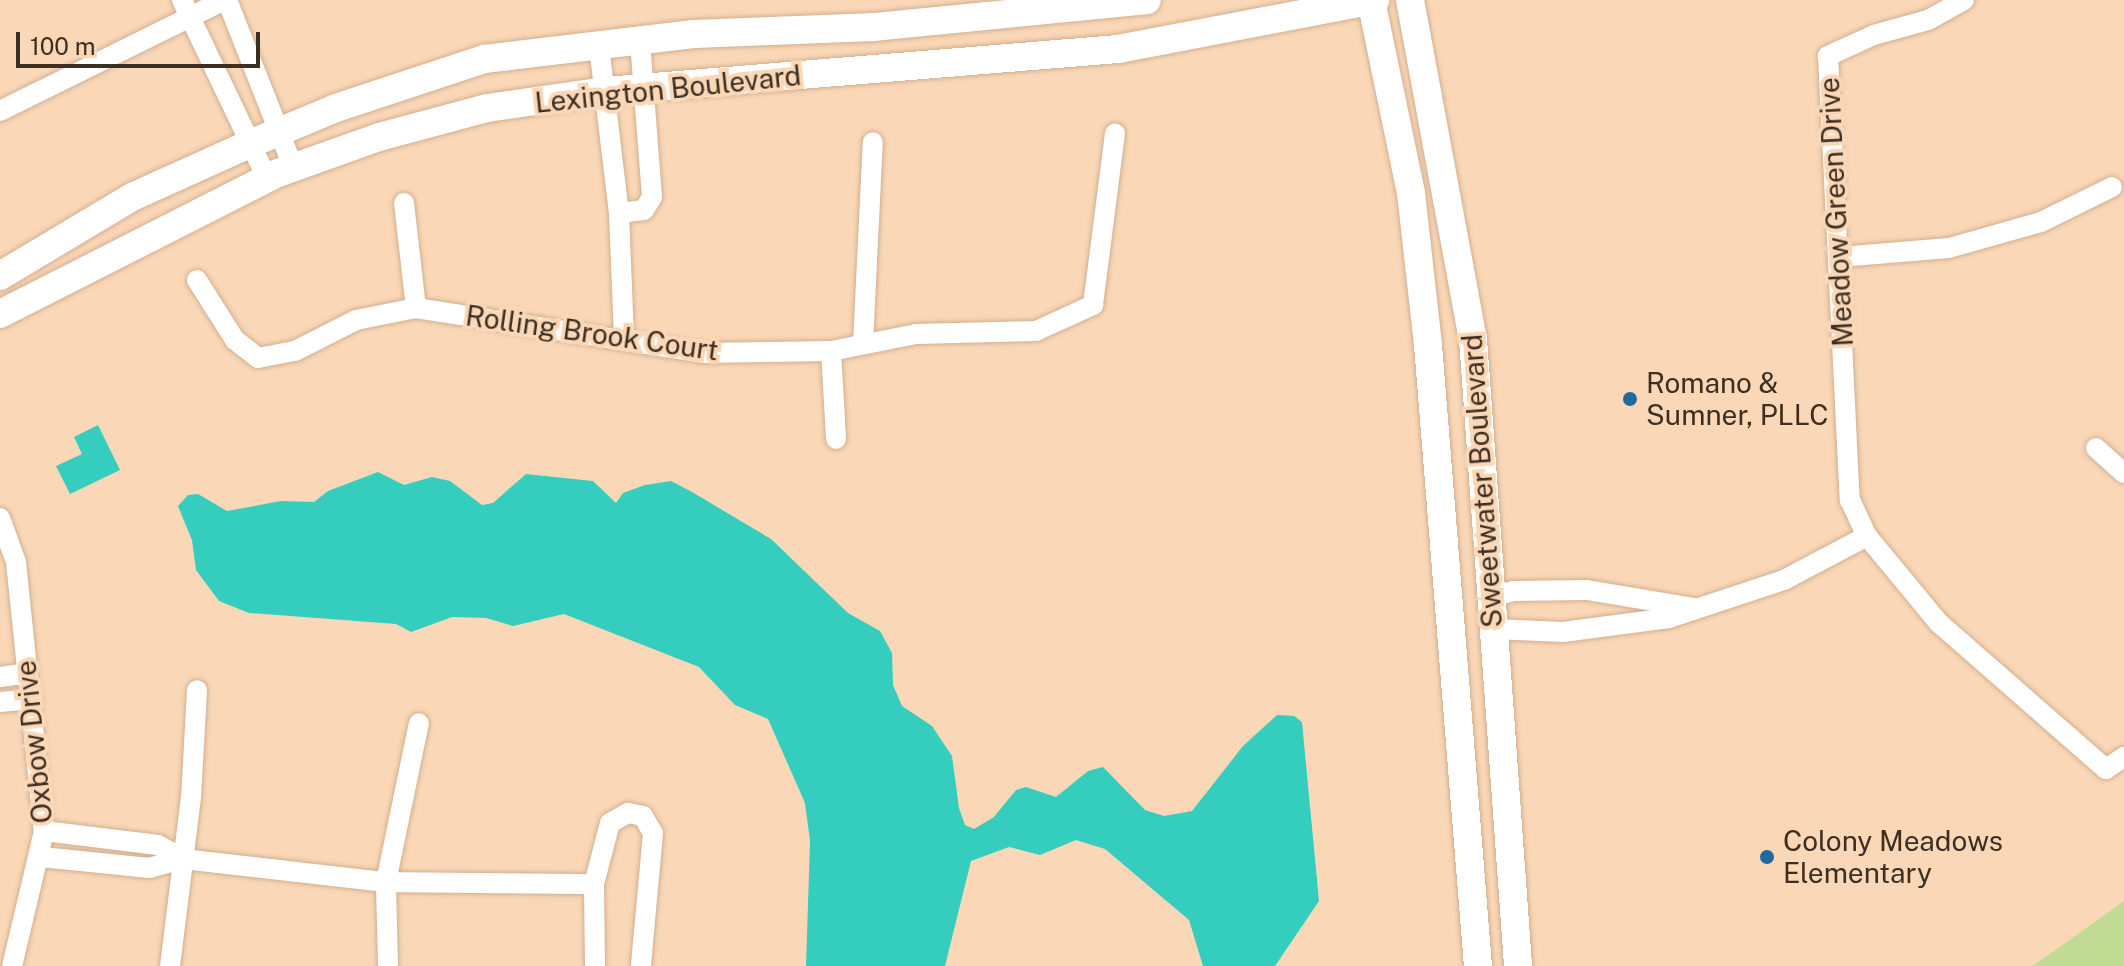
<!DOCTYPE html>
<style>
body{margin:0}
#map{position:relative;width:2124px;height:966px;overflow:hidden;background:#fad7b6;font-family:"Public Sans",sans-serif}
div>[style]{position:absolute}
.green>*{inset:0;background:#c2db94}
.water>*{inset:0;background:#35cebe}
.roads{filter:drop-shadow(0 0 2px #d2af90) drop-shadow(0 0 2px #d2af90)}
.street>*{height:20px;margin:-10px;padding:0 10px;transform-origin:10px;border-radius:10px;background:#fff}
.secondary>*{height:28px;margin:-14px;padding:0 14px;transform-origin:14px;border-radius:14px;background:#fff}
.dots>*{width:22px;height:22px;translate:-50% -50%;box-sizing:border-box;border:4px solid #fad7b6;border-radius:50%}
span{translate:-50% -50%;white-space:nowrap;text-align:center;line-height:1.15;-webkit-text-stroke:8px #fad7b6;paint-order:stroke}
.street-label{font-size:28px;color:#3c2f22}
.poi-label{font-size:28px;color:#3c2f22}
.left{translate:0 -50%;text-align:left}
.scale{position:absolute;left:16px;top:32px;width:244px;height:36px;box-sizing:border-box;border:4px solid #3c2f22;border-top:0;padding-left:10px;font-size:24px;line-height:28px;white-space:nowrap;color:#3c2f22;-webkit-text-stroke:6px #fad7b6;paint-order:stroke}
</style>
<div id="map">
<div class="green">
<i style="clip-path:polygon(2124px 901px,2124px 966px,2032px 966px,2064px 944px)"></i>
</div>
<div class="water">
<i style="clip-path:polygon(98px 425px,120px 470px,70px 494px,56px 466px,82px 454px,74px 437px)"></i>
<i style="clip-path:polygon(378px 472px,404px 485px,432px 477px,450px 481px,482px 505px,493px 503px,526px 474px,593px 481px,616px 503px,623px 493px,645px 485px,671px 481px,692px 492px,771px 539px,848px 613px,880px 631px,892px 653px,893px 685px,902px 706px,932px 726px,952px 756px,959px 808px,965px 825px,974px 829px,994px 817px,1016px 790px,1026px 787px,1056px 797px,1088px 771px,1103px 767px,1145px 810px,1164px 816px,1192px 811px,1243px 746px,1277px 715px,1294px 716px,1302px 722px,1319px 901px,1275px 966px,1203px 966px,1189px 920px,1105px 849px,1076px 840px,1040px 855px,1009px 847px,971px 861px,945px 966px,806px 966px,810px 841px,805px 803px,768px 719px,735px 705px,699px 667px,564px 614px,513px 626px,486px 618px,452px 617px,411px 632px,396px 624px,249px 613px,219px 601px,196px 570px,192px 540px,178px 506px,188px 495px,198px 494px,227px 511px,281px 501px,314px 502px,328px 491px)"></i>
</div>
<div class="roads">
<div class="street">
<i style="left:182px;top:0;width:197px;rotate:64.5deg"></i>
<i style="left:227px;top:0;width:180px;rotate:68.4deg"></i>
<i style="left:1964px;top:0;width:41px;rotate:150.9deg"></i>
<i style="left:1928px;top:20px;width:56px;rotate:164.5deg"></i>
<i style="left:1874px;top:35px;width:51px;rotate:155.5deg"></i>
<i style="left:1828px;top:56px;width:445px;rotate:87.2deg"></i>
<i style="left:1850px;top:500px;width:40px;rotate:65deg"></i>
<i style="left:1867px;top:536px;width:113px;rotate:50.4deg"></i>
<i style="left:1939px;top:623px;width:222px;rotate:41.2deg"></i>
<i style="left:2106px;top:769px;width:22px;rotate:-34deg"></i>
<i style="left:599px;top:46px;width:168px;rotate:83.2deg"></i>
<i style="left:619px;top:213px;width:124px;rotate:87.7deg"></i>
<i style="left:0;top:111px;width:251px;rotate:-26.3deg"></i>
<i style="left:404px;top:203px;width:106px;rotate:83.5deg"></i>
<i style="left:619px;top:213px;width:25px;rotate:-7deg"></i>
<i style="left:644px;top:210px;width:15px;rotate:-58deg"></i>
<i style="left:652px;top:197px;width:155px;rotate:-94.4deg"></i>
<i style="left:1840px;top:257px;width:109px;rotate:-4.7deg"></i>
<i style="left:1949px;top:248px;width:96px;rotate:-15.8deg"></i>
<i style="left:2041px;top:222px;width:79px;rotate:-26.2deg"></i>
<i style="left:197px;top:280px;width:71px;rotate:57.7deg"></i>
<i style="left:235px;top:340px;width:29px;rotate:38deg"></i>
<i style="left:258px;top:358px;width:38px;rotate:-11deg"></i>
<i style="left:295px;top:351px;width:68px;rotate:-26.9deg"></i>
<i style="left:356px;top:320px;width:61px;rotate:-11.3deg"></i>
<i style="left:416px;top:308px;width:290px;rotate:8.9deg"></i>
<i style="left:702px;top:353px;width:129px;rotate:-0.9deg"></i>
<i style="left:831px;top:351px;width:87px;rotate:-11.3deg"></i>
<i style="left:916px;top:334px;width:120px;rotate:-1.4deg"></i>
<i style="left:1036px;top:331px;width:63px;rotate:-24.5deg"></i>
<i style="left:1093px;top:305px;width:173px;rotate:-82.7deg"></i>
<i style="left:863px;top:343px;width:201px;rotate:-87.2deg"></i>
<i style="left:831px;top:351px;width:88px;rotate:86.7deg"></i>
<i style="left:2096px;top:448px;width:38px;rotate:42deg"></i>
<i style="left:0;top:518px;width:47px;rotate:70deg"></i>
<i style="left:16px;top:562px;width:270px;rotate:84.1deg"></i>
<i style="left:44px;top:831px;width:139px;rotate:103.3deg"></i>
<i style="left:1491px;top:597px;width:23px;rotate:-15deg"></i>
<i style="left:1513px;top:591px;width:74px;rotate:-0.8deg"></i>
<i style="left:1587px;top:590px;width:109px;rotate:9.5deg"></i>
<i style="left:1494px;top:629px;width:69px;rotate:2.5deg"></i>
<i style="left:1563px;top:632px;width:107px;rotate:-7.5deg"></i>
<i style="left:1669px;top:618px;width:121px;rotate:-18.3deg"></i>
<i style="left:1784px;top:580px;width:94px;rotate:-27.9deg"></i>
<i style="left:0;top:677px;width:27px;rotate:-8deg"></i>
<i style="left:0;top:702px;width:32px;rotate:-5deg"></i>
<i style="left:44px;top:831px;width:115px;rotate:7deg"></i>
<i style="left:158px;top:845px;width:29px;rotate:29deg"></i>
<i style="left:41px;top:857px;width:109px;rotate:5.8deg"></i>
<i style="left:149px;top:868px;width:35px;rotate:-15deg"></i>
<i style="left:183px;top:859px;width:204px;rotate:6.5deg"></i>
<i style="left:386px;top:882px;width:208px;rotate:0.6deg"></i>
<i style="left:170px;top:966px;width:169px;rotate:-82.9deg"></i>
<i style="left:191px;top:798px;width:108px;rotate:-86.8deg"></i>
<i style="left:388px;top:966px;width:84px;rotate:-91.4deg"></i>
<i style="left:386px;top:882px;width:162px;rotate:-78.3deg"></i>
<i style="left:595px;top:966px;width:82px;rotate:-90.7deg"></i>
<i style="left:594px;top:884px;width:63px;rotate:-75.3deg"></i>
<i style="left:610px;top:823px;width:21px;rotate:-29deg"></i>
<i style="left:628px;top:813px;width:15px;rotate:11deg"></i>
<i style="left:643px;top:816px;width:20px;rotate:60deg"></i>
<i style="left:653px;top:833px;width:134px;rotate:95.2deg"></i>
</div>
<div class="secondary">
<i style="left:1371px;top:0;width:197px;rotate:78.3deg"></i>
<i style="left:1411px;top:193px;width:153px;rotate:83.6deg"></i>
<i style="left:1428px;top:345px;width:623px;rotate:85.4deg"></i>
<i style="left:1410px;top:0;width:345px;rotate:79.5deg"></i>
<i style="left:1473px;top:339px;width:629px;rotate:85.89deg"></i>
<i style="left:0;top:276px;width:154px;rotate:-30.9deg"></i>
<i style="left:132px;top:197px;width:124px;rotate:-24.3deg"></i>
<i style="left:245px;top:146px;width:99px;rotate:-22.7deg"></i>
<i style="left:336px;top:108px;width:156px;rotate:-18.3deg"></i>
<i style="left:484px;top:59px;width:211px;rotate:-6.8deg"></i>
<i style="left:694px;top:34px;width:180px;rotate:-2.2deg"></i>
<i style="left:874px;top:27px;width:274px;rotate:-5.6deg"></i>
<i style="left:0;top:314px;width:312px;rotate:-26.9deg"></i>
<i style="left:278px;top:173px;width:107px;rotate:-19.6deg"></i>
<i style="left:379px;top:137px;width:112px;rotate:-15deg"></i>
<i style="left:487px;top:108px;width:119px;rotate:-8.2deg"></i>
<i style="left:605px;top:91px;width:515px;rotate:-4.68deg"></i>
<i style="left:1118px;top:49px;width:262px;rotate:-10.8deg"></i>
</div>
</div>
<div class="dots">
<i style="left:1630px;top:399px;background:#216a9d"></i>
<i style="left:1767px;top:857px;background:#216a9d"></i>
</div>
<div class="street-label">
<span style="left:668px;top:89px;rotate:-6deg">Lexington Boulevard</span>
<span style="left:1836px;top:212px;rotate:-93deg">Meadow Green Drive</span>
<span style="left:592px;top:333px;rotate:8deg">Rolling Brook Court</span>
<span style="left:1482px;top:481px;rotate:-94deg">Sweetwater Boulevard</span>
<span style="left:34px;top:742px;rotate:-96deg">Oxbow Drive</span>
</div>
<div class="poi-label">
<span class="left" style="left:1646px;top:399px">Romano &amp;<br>Sumner, PLLC</span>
<span class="left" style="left:1783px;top:857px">Colony Meadows<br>Elementary</span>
</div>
<div class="scale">100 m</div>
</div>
